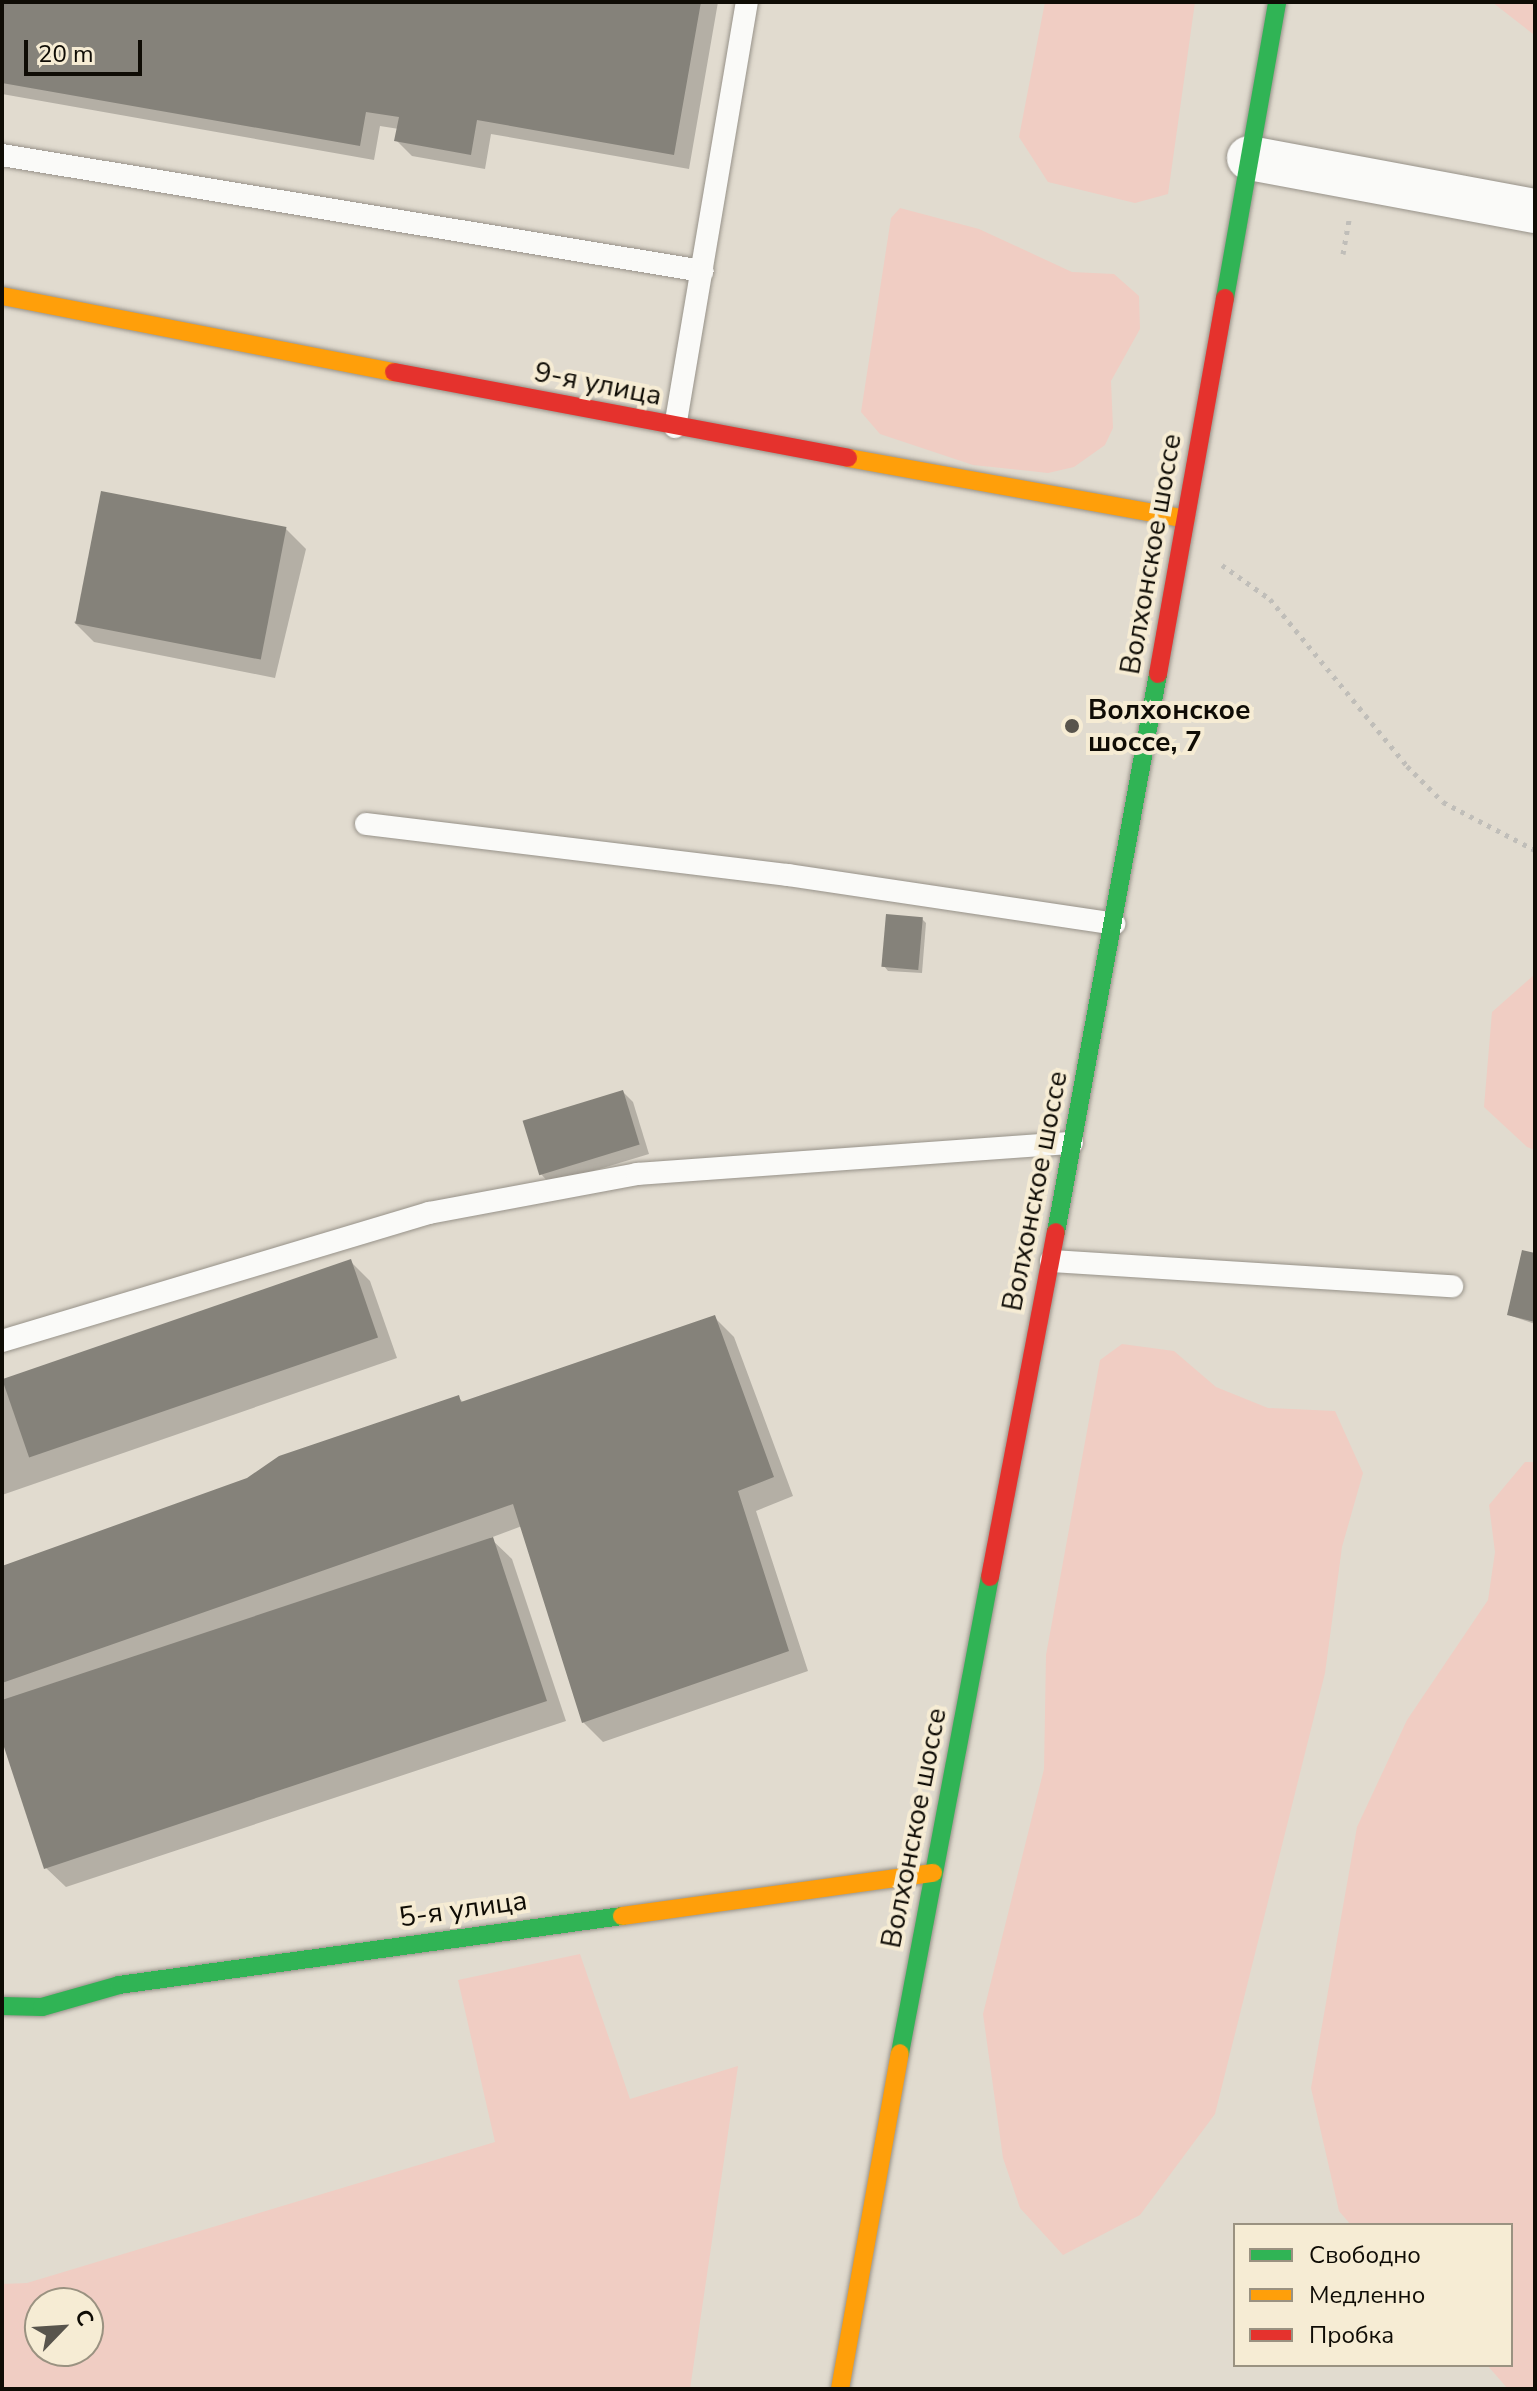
<!DOCTYPE html>
<meta charset="utf-8">
<style>
body{margin:0}
#map{position:relative;width:1537px;height:2391px;overflow:hidden;background:#e1dbcf;font-family:"Nunito Sans",sans-serif}
div>[style]{position:absolute}
.green>*{inset:0;background:#f0cdc3}
.shadow>*{inset:0;background:#0003}
.building>*{inset:0;background:#85827a;transform-origin:0 0}
.path>*{height:5px;margin-top:-2.5px;transform-origin:0;background:repeating-linear-gradient(90deg,#c0beb9 0 4px,transparent 0 10px)}
.roads{filter:drop-shadow(0 0 2px #979289) drop-shadow(0 0 2px #979289)}
.lane>*{height:22px;margin:-11px;padding:0 11px;transform-origin:11px;border-radius:11px;background:#fafaf8}
.street>*{height:44px;margin:-22px;padding:0 22px;transform-origin:22px;border-radius:22px;background:#fafaf8}
.fast>*{height:18px;margin:-9px;padding:0 9px;transform-origin:9px;border-radius:9px;background:#30b455}
.slow>*{height:18px;margin:-9px;padding:0 9px;transform-origin:9px;border-radius:9px;background:#ff9f0a}
.jam>*{height:18px;margin:-9px;padding:0 9px;transform-origin:9px;border-radius:9px;background:#e5322d}
.dots>*{width:22px;height:22px;translate:-50% -50%;box-sizing:border-box;border:4px solid #f6ecd4;border-radius:50%}
span{translate:-50% -50%;white-space:nowrap;text-align:center;line-height:1.15;-webkit-text-stroke:8px #f6ecd4;paint-order:stroke}
.street-label{font-size:28px;color:#0f0c05}
.poi-label{font-size:28px;color:#0f0c05;font-weight:700}
.left{translate:0 -50%;text-align:left}
.frame{position:absolute;inset:0;border:4px solid #0f0c05;pointer-events:none}
.legend{position:absolute;left:1233px;top:2223px;width:280px;height:144px;box-sizing:border-box;background:#f6ecd4;border:2px solid #9a9281;margin:0;padding:10px 14px;list-style:none;font-size:24px;color:#0f0c05}
.legend li{display:flex;align-items:center;gap:16px;height:40px}
.legend b{width:40px;border:2px solid #9a9281}
.north{position:absolute;left:24px;top:2287px;width:80px;height:80px;box-sizing:border-box;background:#f6ecd4;border:2px solid #9a9281;border-radius:50%;rotate:65deg;font-size:22px;font-weight:700;line-height:32px;text-align:center;color:#0f0c05}
.north::after{content:'';display:block;margin:auto;width:28px;height:36px;background:#58544c;clip-path:polygon(50% 0,100% 100%,50% 72%,0 100%)}
.scale{position:absolute;left:24px;top:40px;width:118px;height:36px;box-sizing:border-box;border:4px solid #0f0c05;border-top:0;padding-left:10px;font-size:24px;line-height:28px;white-space:nowrap;color:#0f0c05;-webkit-text-stroke:6px #f6ecd4;paint-order:stroke}
</style>
<div id="map">
<div class="green">
<i style="clip-path:polygon(1045px 2px,1195px 2px,1168px 194px,1135px 203px,1048px 182px,1019px 137px)"></i>
<i style="clip-path:polygon(1492px 2px,1535px 2px,1533px 34px)"></i>
<i style="clip-path:polygon(900px 208px,979px 229px,1072px 272px,1114px 274px,1139px 296px,1140px 329px,1111px 381px,1113px 428px,1105px 445px,1074px 467px,1048px 473px,973px 465px,880px 434px,861px 412px,891px 218px)"></i>
<i style="clip-path:polygon(1535px 974px,1535px 1150px,1527px 1147px,1484px 1107px,1492px 1012px)"></i>
<i style="clip-path:polygon(1122px 1344px,1174px 1351px,1216px 1387px,1268px 1408px,1335px 1411px,1363px 1473px,1342px 1547px,1325px 1673px,1215px 2114px,1140px 2215px,1063px 2255px,1020px 2208px,1003px 2158px,983px 2014px,1044px 1769px,1046px 1655px,1100px 1360px)"></i>
<i style="clip-path:polygon(1525px 1462px,1535px 1462px,1535px 2389px,1508px 2389px,1487px 2365px,1511px 2365px,1511px 2225px,1351px 2225px,1339px 2211px,1311px 2088px,1357px 1827px,1407px 1720px,1488px 1600px,1495px 1552px,1489px 1505px)"></i>
<i style="clip-path:polygon(evenodd,580px 1954px,630px 2099px,738px 2066px,690px 2389px,2px 2389px,2px 2284px,27px 2283px,495px 2142px,458px 1980px,580px 1954px,88px 2303px,88px 2351px,40px 2351px,40px 2303px,88px 2303px)"></i>
</div>
<div class="shadow">
<i style="clip-path:polygon(2px 2px,718px 2px,689px 169px,491px 134px,485px 169px,412px 156px,397px 141px,399px 129px,380px 126px,374px 160px,2px 94px)"></i>
<i style="clip-path:polygon(286px 529px,306px 549px,275px 678px,94px 642px,74px 622px)"></i>
<i style="clip-path:polygon(922px 919px,926px 923px,922px 973px,888px 971px,884px 966px)"></i>
<i style="clip-path:polygon(623px 1092px,633px 1102px,649px 1154px,550px 1184px,541px 1174px)"></i>
<i style="clip-path:polygon(1535px 1255px,1535px 1324px,1509px 1315px)"></i>
<i style="clip-path:polygon(350px 1261px,370px 1281px,397px 1358px,2px 1495px,2px 1383px)"></i>
<i style="clip-path:polygon(714px 1317px,734px 1337px,793px 1496px,756px 1511px,808px 1671px,603px 1742px,583px 1722px,522px 1526px,490px 1538px,512px 1559px,566px 1721px,66px 1887px,46px 1868px,2px 1735px,2px 1568px,248px 1480px,458px 1397px,464px 1403px)"></i>
</div>
<div class="building">
<i style="clip-path:polygon(2px 2px,701px 2px,674px 155px,477px 120px,471px 155px,394px 141px,399px 117px,366px 112px,360px 146px,2px 83px)"></i>
<i style="left:101px;top:491px;width:189px;height:135px;rotate:11deg"></i>
<i style="left:886px;top:914px;width:37px;height:53px;rotate:5deg"></i>
<i style="left:623px;top:1090px;width:57px;height:105px;rotate:73deg"></i>
<i style="clip-path:polygon(1522px 1250px,1535px 1253px,1535px 1322px,1507px 1315px)"></i>
<i style="left:351px;top:1259px;width:83px;height:369px;rotate:71deg"></i>
<i style="clip-path:polygon(715px 1315px,774px 1477px,738px 1491px,789px 1651px,582px 1723px,513px 1504px,2px 1683px,2px 1566px,247px 1478px,279px 1456px,459px 1395px,461px 1402px)"></i>
<i style="clip-path:polygon(493px 1537px,547px 1701px,44px 1869px,2px 1741px,2px 1700px)"></i>
</div>
<div class="path">
<i style="left:1343px;top:254px;width:35px;rotate:-80deg"></i>
<i style="left:1222px;top:565px;width:59px;rotate:35.3deg"></i>
<i style="left:1270px;top:599px;width:216px;rotate:50.6deg"></i>
<i style="left:1407px;top:766px;width:51px;rotate:45deg"></i>
<i style="left:1443px;top:802px;width:104px;rotate:27.6deg"></i>
</div>
<div class="roads">
<div class="lane">
<i style="left:2px;top:155px;width:710px;rotate:9.41deg"></i>
<i style="left:675px;top:427px;width:431px;rotate:-80.4deg"></i>
<i style="left:366px;top:824px;width:425px;rotate:6.9deg"></i>
<i style="left:788px;top:875px;width:330px;rotate:8.5deg"></i>
<i style="left:1051px;top:1261px;width:402px;rotate:3.6deg"></i>
<i style="left:2px;top:1341px;width:446px;rotate:-16.7deg"></i>
<i style="left:429px;top:1213px;width:212px;rotate:-10.6deg"></i>
<i style="left:637px;top:1174px;width:436px;rotate:-4.1deg"></i>
</div>
<div class="street">
<i style="left:1249px;top:158px;width:291px;rotate:10.5deg"></i>
</div>
<div class="fast">
<i style="left:1225px;top:298px;width:301px;rotate:-80deg"></i>
<i style="left:1056px;top:1232px;width:567px;rotate:-79.64deg"></i>
<i style="left:2px;top:2006px;width:40px;rotate:1.4deg"></i>
<i style="left:42px;top:2007px;width:80px;rotate:-15.9deg"></i>
<i style="left:119px;top:1985px;width:508px;rotate:-7.81deg"></i>
<i style="left:900px;top:2053px;width:484px;rotate:-79.3deg"></i>
</div>
<div class="slow">
<i style="left:2px;top:296px;width:399px;rotate:11deg"></i>
<i style="left:848px;top:458px;width:343px;rotate:10.2deg"></i>
<i style="left:622px;top:1916px;width:314px;rotate:-7.9deg"></i>
<i style="left:840px;top:2389px;width:341px;rotate:-79.9deg"></i>
</div>
<div class="jam">
<i style="left:394px;top:372px;width:462px;rotate:10.7deg"></i>
<i style="left:1158px;top:674px;width:382px;rotate:-79.9deg"></i>
<i style="left:990px;top:1577px;width:351px;rotate:-79.2deg"></i>
</div>
</div>
<div class="dots">
<i style="left:1072px;top:726px;background:#58544c"></i>
</div>
<div class="street-label">
<span style="left:598px;top:384px;rotate:11deg">9-я улица</span>
<span style="left:1151px;top:554px;rotate:-80deg">Волхонское шоссе</span>
<span style="left:1035px;top:1191px;rotate:-79deg">Волхонское шоссе</span>
<span style="left:914px;top:1828px;rotate:-79deg">Волхонское шоссе</span>
<span style="left:463px;top:1909px;rotate:-8deg">5-я улица</span>
</div>
<div class="poi-label">
<span class="left" style="left:1088px;top:726px">Волхонское<br>шоссе, 7</span>
</div>
<div class="frame"></div>
<ul class="legend">
<li><b style="height:10px;background:#30b455"></b>Свободно</li>
<li><b style="height:10px;background:#ff9f0a"></b>Медленно</li>
<li><b style="height:10px;background:#e5322d"></b>Пробка</li>
</ul>
<div class="north">С</div>
<div class="scale">20 m</div>
</div>
